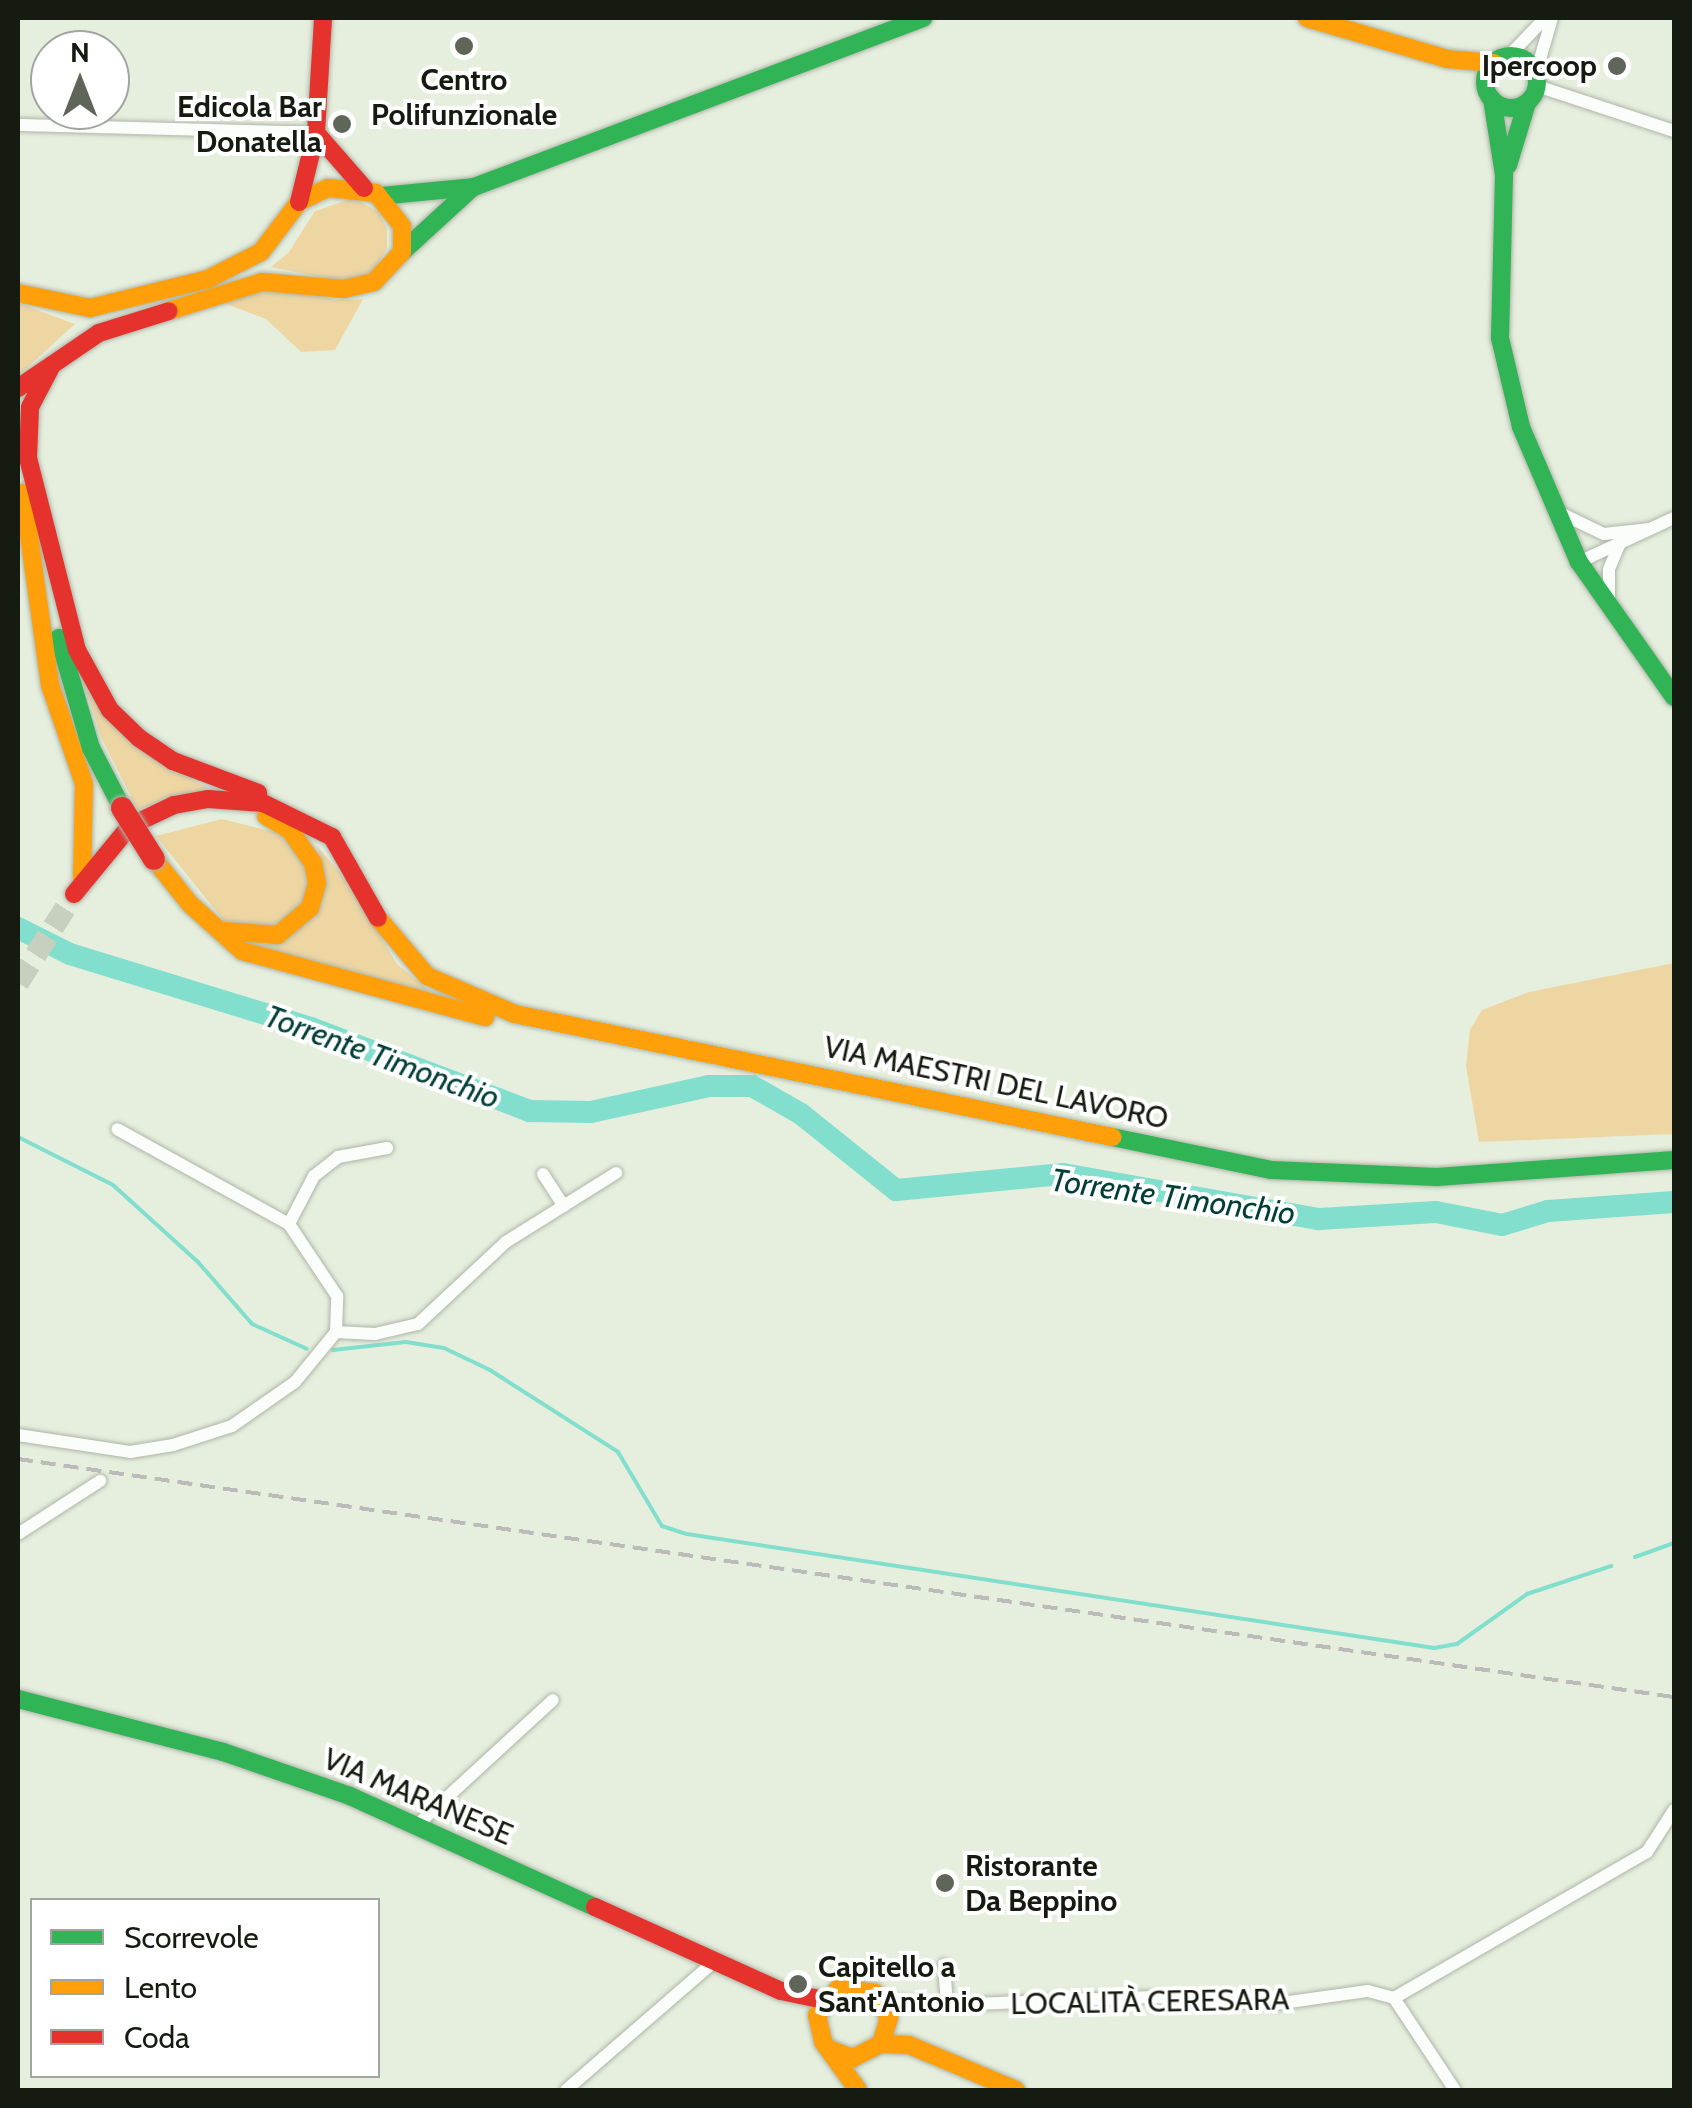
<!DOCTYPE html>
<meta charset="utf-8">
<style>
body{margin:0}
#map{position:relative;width:1692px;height:2108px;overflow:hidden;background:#e6efde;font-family:Cabin,sans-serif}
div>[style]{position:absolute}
.green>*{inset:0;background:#eed6a3}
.stream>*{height:4px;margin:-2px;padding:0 2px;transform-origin:2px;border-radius:2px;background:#82decd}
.river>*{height:22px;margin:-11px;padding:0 11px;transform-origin:11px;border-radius:11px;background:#82decd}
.highway-tunnel>*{height:22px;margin-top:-11px;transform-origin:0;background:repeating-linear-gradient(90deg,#c7cfbf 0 22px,transparent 0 33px)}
.roads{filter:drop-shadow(0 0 2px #aeb5a8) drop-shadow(0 0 2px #aeb5a8)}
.street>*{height:12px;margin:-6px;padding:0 6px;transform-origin:6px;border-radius:6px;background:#fbfdfa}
.fast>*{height:18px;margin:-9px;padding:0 9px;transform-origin:9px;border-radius:9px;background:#30b455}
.fast>.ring{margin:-9px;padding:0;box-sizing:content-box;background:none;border:18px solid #30b455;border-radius:50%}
.slow>*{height:18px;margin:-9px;padding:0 9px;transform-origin:9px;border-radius:9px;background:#ff9f0a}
.jam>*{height:18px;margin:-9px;padding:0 9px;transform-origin:9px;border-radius:9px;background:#e5322d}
.rail>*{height:4px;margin-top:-2px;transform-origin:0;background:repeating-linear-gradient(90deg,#bbbcb9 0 15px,transparent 0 23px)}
.bridges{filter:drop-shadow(0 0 2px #aeb5a8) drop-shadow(0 0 2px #aeb5a8)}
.jam-bridge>*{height:22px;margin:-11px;padding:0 11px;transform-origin:11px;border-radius:11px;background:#e5322d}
.dots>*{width:28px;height:28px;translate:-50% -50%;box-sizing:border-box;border:5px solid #fff;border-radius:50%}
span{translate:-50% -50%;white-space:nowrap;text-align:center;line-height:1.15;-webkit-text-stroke:8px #fff;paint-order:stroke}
.poi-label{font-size:30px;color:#161b11;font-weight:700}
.right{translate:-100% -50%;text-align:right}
.left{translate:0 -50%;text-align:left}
.street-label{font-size:30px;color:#161b11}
.water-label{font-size:32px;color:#013e38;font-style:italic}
.frame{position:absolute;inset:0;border:20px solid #161b11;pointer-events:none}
.legend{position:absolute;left:30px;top:1898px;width:350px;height:180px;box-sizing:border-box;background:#fff;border:2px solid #a2a4a0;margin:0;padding:12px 18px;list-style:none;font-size:30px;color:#161b11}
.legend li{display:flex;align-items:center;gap:20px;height:50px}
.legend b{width:50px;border:2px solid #a2a4a0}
.north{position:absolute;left:30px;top:30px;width:100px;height:100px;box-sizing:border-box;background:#fff;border:2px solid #a2a4a0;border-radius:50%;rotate:0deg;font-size:28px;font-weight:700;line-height:40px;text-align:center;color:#161b11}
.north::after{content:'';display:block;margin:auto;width:35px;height:45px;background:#5f6559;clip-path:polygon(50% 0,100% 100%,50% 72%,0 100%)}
</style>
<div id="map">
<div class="green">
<i style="clip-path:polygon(353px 198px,379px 212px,387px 229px,387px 248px,373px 273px,344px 282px,271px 267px,289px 252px,315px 211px)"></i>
<i style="clip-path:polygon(289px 287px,335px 300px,363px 299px,335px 350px,301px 352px,266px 319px,218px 301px)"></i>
<i style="clip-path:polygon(18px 303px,75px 324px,18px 376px)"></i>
<i style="clip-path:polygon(84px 683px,194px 781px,209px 788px,138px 810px,101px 737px)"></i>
<i style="clip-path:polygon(222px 819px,274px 832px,293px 846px,305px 869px,309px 887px,301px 907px,269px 930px,224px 921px,156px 836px)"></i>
<i style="clip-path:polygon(317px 846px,348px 882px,397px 964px,432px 993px,251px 947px,285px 940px,323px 867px)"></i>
<i style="clip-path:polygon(1674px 963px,1674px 1134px,1479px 1142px,1466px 1066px,1470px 1030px,1482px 1010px,1529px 992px)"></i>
</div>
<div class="stream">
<i style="left:18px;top:1137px;width:106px;rotate:26.8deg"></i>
<i style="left:113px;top:1185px;width:115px;rotate:42.2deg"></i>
<i style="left:198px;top:1262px;width:82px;rotate:48.9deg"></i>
<i style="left:252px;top:1324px;width:60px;rotate:24.4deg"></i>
<i style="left:333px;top:1350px;width:73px;rotate:-6.3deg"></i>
<i style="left:406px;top:1342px;width:38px;rotate:9deg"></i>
<i style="left:444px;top:1348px;width:51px;rotate:25.6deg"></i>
<i style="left:490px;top:1370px;width:152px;rotate:32.6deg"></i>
<i style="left:618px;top:1452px;width:86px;rotate:59.3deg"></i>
<i style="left:662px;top:1526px;width:26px;rotate:18deg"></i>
<i style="left:687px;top:1534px;width:756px;rotate:8.68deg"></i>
<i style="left:1434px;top:1648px;width:23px;rotate:-10deg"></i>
<i style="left:1457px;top:1644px;width:86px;rotate:-35.5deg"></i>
<i style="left:1527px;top:1594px;width:89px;rotate:-18.4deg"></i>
<i style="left:1635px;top:1557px;width:41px;rotate:-19.7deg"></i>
</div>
<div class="river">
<i style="left:18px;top:928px;width:58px;rotate:26.6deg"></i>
<i style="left:70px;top:954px;width:252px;rotate:17.1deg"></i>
<i style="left:311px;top:1028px;width:234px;rotate:20.8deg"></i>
<i style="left:530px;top:1111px;width:61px;rotate:0.9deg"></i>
<i style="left:591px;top:1112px;width:121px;rotate:-12.4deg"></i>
<i style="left:709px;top:1086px;width:43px"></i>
<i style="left:752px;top:1086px;width:56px;rotate:29.7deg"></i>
<i style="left:801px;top:1114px;width:122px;rotate:38.7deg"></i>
<i style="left:896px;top:1190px;width:168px;rotate:-5.5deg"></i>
<i style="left:1063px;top:1174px;width:260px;rotate:10deg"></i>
<i style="left:1319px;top:1219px;width:117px;rotate:-3.4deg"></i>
<i style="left:1436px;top:1212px;width:67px;rotate:11.1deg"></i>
<i style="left:1502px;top:1225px;width:48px;rotate:-16.9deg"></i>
<i style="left:1548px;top:1211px;width:126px;rotate:-4.1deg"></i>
</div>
<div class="highway-tunnel">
<i style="left:18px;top:983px;width:90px;rotate:-57.7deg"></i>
</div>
<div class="roads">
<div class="street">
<i style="left:1508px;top:57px;width:54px;rotate:-46.5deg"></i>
<i style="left:1536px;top:73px;width:57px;rotate:-73.8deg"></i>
<i style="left:1537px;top:86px;width:144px;rotate:18.2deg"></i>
<i style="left:18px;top:125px;width:298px;rotate:1.5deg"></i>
<i style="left:1558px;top:512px;width:51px;rotate:25.6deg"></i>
<i style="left:1604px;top:534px;width:46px;rotate:-6.2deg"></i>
<i style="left:1579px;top:562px;width:105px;rotate:-24.9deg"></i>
<i style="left:1609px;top:603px;width:34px;rotate:-90deg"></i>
<i style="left:1609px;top:569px;width:28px;rotate:-67deg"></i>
<i style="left:543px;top:1174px;width:38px;rotate:57deg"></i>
<i style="left:289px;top:1224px;width:54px;rotate:-62.5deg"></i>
<i style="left:314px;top:1176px;width:31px;rotate:-38deg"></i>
<i style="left:338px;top:1157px;width:50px;rotate:-10.4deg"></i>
<i style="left:336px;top:1332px;width:39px;rotate:3deg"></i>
<i style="left:375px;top:1334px;width:44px;rotate:-13.1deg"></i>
<i style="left:418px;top:1324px;width:120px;rotate:-43deg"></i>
<i style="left:506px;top:1242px;width:130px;rotate:-32.1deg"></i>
<i style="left:18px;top:1435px;width:113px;rotate:8.6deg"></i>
<i style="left:130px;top:1452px;width:44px;rotate:-9.2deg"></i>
<i style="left:173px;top:1445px;width:62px;rotate:-17.9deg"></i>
<i style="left:232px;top:1426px;width:77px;rotate:-34.9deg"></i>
<i style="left:295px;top:1382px;width:65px;rotate:-50.6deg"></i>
<i style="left:336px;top:1332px;width:36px;rotate:-88deg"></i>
<i style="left:337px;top:1296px;width:87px;rotate:-123.7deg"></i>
<i style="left:289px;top:1224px;width:196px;rotate:-151.1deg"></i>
<i style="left:18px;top:1534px;width:98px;rotate:-32.9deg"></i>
<i style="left:418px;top:1824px;width:183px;rotate:-42.6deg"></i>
<i style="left:944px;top:1965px;width:40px;rotate:85.7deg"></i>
<i style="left:1394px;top:1998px;width:292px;rotate:-30deg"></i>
<i style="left:1647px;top:1852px;width:50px;rotate:-57.3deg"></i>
<i style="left:882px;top:2000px;width:65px;rotate:4.4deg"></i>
<i style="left:947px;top:2005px;width:206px;rotate:-2.2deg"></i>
<i style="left:1153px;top:1997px;width:122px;rotate:3.3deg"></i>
<i style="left:1275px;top:2004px;width:94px;rotate:-8deg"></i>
<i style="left:1368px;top:1991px;width:27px;rotate:15deg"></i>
<i style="left:1394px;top:1998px;width:110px;rotate:56.5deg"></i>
<i style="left:566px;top:2090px;width:196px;rotate:-40.9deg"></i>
</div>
<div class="fast">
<i class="ring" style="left:1485px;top:56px;width:34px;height:34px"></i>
<i style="left:1492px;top:99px;width:77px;rotate:81deg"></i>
<i style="left:1504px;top:175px;width:163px;rotate:91.4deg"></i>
<i style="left:1500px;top:338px;width:91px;rotate:76.7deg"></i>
<i style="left:1521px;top:427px;width:147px;rotate:66.8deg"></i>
<i style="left:1579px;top:562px;width:165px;rotate:54.9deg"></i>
<i style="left:1508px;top:165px;width:65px;rotate:-73deg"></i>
<i style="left:380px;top:196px;width:94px;rotate:-5.5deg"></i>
<i style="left:474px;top:187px;width:480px;rotate:-20.6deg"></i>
<i style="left:402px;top:252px;width:96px;rotate:-42.5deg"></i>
<i style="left:59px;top:638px;width:115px;rotate:73.8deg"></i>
<i style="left:91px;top:748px;width:68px;rotate:62.7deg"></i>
<i style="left:1112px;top:1137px;width:162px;rotate:11.7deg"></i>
<i style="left:1271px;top:1170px;width:166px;rotate:2.4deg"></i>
<i style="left:1437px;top:1177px;width:238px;rotate:-4.1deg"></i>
<i style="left:18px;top:1699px;width:212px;rotate:14.5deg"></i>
<i style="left:223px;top:1752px;width:134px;rotate:19.1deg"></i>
<i style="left:350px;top:1796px;width:269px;rotate:24.4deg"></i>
</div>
<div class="slow">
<i style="left:1307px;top:18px;width:146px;rotate:16.3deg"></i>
<i style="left:1447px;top:59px;width:47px;rotate:4.9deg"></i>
<i style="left:18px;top:293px;width:74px;rotate:11.8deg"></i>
<i style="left:90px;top:308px;width:122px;rotate:-13.8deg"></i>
<i style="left:208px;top:279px;width:59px;rotate:-27deg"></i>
<i style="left:261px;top:252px;width:63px;rotate:-52.8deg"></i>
<i style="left:299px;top:202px;width:32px;rotate:-26deg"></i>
<i style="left:328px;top:188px;width:48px;rotate:5.9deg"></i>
<i style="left:376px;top:193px;width:42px;rotate:51.8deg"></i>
<i style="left:402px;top:226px;width:26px;rotate:90deg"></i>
<i style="left:402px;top:252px;width:41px;rotate:133deg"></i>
<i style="left:374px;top:282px;width:31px;rotate:167deg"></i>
<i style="left:344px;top:289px;width:82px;rotate:-175.1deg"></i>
<i style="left:262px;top:282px;width:97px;rotate:162.7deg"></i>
<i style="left:23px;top:493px;width:194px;rotate:82deg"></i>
<i style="left:50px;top:685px;width:105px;rotate:71deg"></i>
<i style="left:84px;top:784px;width:94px;rotate:91.2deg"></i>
<i style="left:154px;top:859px;width:58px;rotate:51.3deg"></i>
<i style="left:190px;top:904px;width:70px;rotate:42.1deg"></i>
<i style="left:242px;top:951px;width:252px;rotate:15.2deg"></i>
<i style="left:378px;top:918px;width:76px;rotate:49.8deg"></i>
<i style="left:427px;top:976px;width:96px;rotate:23.4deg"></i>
<i style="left:515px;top:1014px;width:610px;rotate:11.64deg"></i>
<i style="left:224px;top:931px;width:54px;rotate:4.2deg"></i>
<i style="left:278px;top:935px;width:42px;rotate:-40.2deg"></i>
<i style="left:310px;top:908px;width:26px;rotate:-74deg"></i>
<i style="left:317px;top:883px;width:20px;rotate:-101deg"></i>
<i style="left:313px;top:863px;width:39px;rotate:-125deg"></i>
<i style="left:291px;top:831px;width:29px;rotate:-149deg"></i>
<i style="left:881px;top:2044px;width:28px;rotate:2deg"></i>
<i style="left:909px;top:2045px;width:116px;rotate:22.8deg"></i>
<i style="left:829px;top:2049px;width:26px;rotate:21deg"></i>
<i style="left:853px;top:2058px;width:31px;rotate:-27deg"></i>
<i style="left:881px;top:2044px;width:27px;rotate:-73deg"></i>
<i style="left:889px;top:2018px;width:29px;rotate:-119deg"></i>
<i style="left:875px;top:1993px;width:36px;rotate:-172deg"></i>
<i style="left:839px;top:1988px;width:35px;rotate:129deg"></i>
<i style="left:817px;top:2015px;width:28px;rotate:77deg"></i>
<i style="left:823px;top:2042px;width:59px;rotate:53.9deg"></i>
</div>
<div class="jam">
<i style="left:316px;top:133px;width:73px;rotate:48.9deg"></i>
<i style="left:299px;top:202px;width:71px;rotate:-76.2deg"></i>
<i style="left:316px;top:133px;width:115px;rotate:-86.5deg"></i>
<i style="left:52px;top:365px;width:47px;rotate:117.6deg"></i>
<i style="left:30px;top:407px;width:51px;rotate:92.2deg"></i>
<i style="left:28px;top:458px;width:198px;rotate:75.7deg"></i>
<i style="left:77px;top:650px;width:68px;rotate:61.2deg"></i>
<i style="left:110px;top:710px;width:40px;rotate:44deg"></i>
<i style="left:139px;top:738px;width:41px;rotate:34.1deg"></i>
<i style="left:173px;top:761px;width:91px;rotate:20.6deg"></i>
<i style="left:18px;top:388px;width:98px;rotate:-34.2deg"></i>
<i style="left:99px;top:333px;width:73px;rotate:-17.4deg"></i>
<i style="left:74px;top:894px;width:88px;rotate:-50.5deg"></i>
<i style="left:130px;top:826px;width:49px;rotate:-25.5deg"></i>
<i style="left:174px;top:805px;width:35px;rotate:-10deg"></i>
<i style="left:208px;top:799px;width:55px;rotate:4.2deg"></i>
<i style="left:263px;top:803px;width:77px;rotate:26.2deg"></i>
<i style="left:332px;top:837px;width:93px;rotate:60.4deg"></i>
<i style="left:595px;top:1907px;width:204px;rotate:24.3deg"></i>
<i style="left:781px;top:1991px;width:44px;rotate:11.8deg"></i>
</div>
</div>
<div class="rail">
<i style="left:18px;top:1459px;width:1673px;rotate:8.18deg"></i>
</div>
<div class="bridges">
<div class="jam-bridge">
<i style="left:122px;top:808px;width:60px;rotate:57.9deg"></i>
</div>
</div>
<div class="dots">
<i style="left:464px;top:46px;background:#5f6559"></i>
<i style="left:1617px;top:66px;background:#5f6559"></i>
<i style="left:342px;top:124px;background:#5f6559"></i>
<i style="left:945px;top:1883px;background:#5f6559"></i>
<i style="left:798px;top:1984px;background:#5f6559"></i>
</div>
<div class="poi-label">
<span class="right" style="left:1597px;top:66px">Ipercoop</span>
<span style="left:464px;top:97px">Centro<br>Polifunzionale</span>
<span class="right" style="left:322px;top:124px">Edicola Bar<br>Donatella</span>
<span class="left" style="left:965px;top:1883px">Ristorante<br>Da Beppino</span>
<span class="left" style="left:818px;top:1984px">Capitello a<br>Sant'Antonio</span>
</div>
<div class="street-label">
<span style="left:996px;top:1083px;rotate:12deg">VIA MAESTRI DEL LAVORO</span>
<span style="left:418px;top:1797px;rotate:23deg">VIA MARANESE</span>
<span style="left:1150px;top:2002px;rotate:-1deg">LOCALITÀ CERESARA</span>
</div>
<div class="water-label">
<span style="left:382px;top:1057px;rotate:20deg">Torrente Timonchio</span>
<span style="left:1173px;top:1197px;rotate:8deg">Torrente Timonchio</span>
</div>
<div class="frame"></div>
<ul class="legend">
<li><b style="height:12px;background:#30b455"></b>Scorrevole</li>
<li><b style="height:12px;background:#ff9f0a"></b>Lento</li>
<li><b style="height:12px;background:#e5322d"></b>Coda</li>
</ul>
<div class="north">N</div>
</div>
